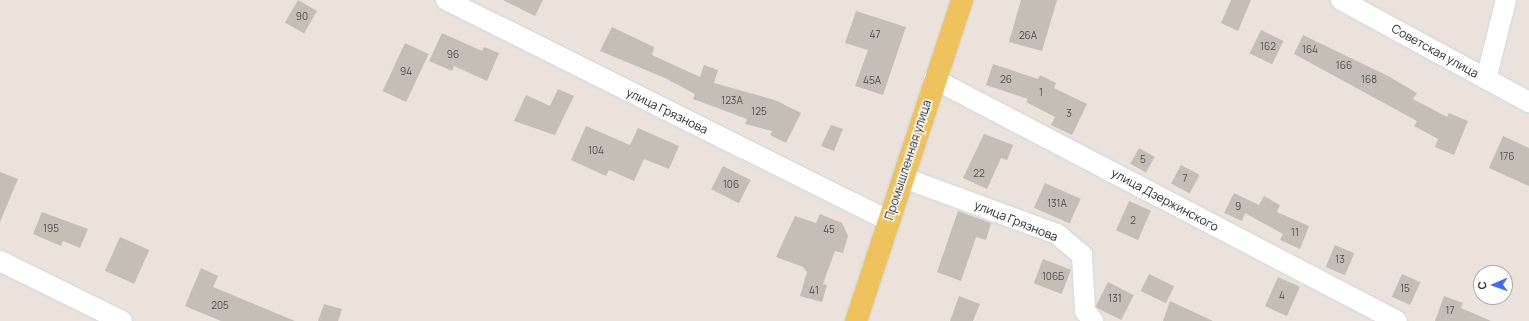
<!DOCTYPE html>
<meta charset="utf-8">
<style>
body{margin:0}
#map{position:relative;width:1529px;height:321px;overflow:hidden;background:#ebe3db;font-family:Manrope,sans-serif}
div>[style]{position:absolute}
.building>*{inset:0;background:#c4beb7;transform-origin:0 0}
.roads{filter:drop-shadow(0 0 1px #d1d5e2) drop-shadow(0 0 1px #d1d5e2)}
.minor>*{height:20px;margin:-10px;padding:0 10px;transform-origin:10px;border-radius:10px;background:#fff}
.major>*{height:22px;margin:-11px;padding:0 11px;transform-origin:11px;border-radius:11px;background:#eec35e}
span{translate:-50% -50%;white-space:nowrap;text-align:center;line-height:1.15;-webkit-text-stroke:3px #fff;paint-order:stroke}
.number-label{font-size:10px;color:#504e4c}
.number-label span{-webkit-text-stroke-width:0}
.street-label{font-size:12px;color:#292929}
.north{position:absolute;left:1473px;top:265px;width:40px;height:40px;box-sizing:border-box;background:#fff;border:1px solid #a9a9a9;border-radius:50%;rotate:268deg;font-size:11px;font-weight:700;line-height:16px;text-align:center;color:#292929}
.north::after{content:'';display:block;margin:auto;width:14px;height:18px;background:#3d6cf7;clip-path:polygon(50% 0,100% 100%,50% 72%,0 100%)}
</style>
<div id="map">
<div class="building">
<i style="left:298px;top:0;width:22px;height:26px;rotate:30deg"></i>
<i style="clip-path:polygon(503px 0,543px 0,535px 16px)"></i>
<i style="clip-path:polygon(1021px 0,1057px 0,1042px 51px,1009px 42px)"></i>
<i style="clip-path:polygon(1231px 0,1251px 0,1238px 31px,1221px 23px)"></i>
<i style="clip-path:polygon(856px 11px,906px 27px,883px 95px,855px 86px,868px 50px,845px 43px)"></i>
<i style="clip-path:polygon(612px 27px,654px 47px,652px 55px,700px 77px,704px 65px,718px 70px,714px 83px,775px 100px,801px 113px,786px 143px,770px 135px,772px 131px,745px 124px,747px 119px,693px 99px,695px 94px,665px 78px,600px 51px)"></i>
<i style="left:1261px;top:30px;width:25px;height:26px;rotate:26deg"></i>
<i style="clip-path:polygon(442px 33px,482px 51px,484px 47px,499px 53px,487px 81px,454px 66px,452px 71px,429px 61px)"></i>
<i style="clip-path:polygon(1303px 35px,1388px 76px,1417px 93px,1413px 99px,1447px 117px,1449px 113px,1468px 121px,1454px 155px,1435px 147px,1438px 139px,1414px 126px,1417px 121px,1294px 54px)"></i>
<i style="left:405px;top:43px;width:26px;height:53px;rotate:25deg"></i>
<i style="clip-path:polygon(993px 64px,1038px 79px,1040px 75px,1056px 83px,1054px 88px,1087px 104px,1072px 135px,1051px 125px,1055px 117px,1026px 102px,1028px 99px,986px 85px)"></i>
<i style="clip-path:polygon(558px 89px,574px 96px,555px 135px,514px 121px,526px 95px,550px 106px)"></i>
<i style="clip-path:polygon(831px 125px,843px 129px,834px 151px,821px 146px)"></i>
<i style="clip-path:polygon(586px 126px,630px 145px,638px 128px,679px 146px,669px 169px,644px 159px,634px 181px,609px 170px,606px 176px,571px 160px)"></i>
<i style="clip-path:polygon(984px 134px,1013px 145px,1007px 160px,1001px 158px,987px 189px,963px 178px)"></i>
<i style="clip-path:polygon(1503px 136px,1529px 148px,1529px 186px,1489px 168px)"></i>
<i style="left:1139px;top:148px;width:18px;height:18px;rotate:29deg"></i>
<i style="left:1181px;top:165px;width:21px;height:21px;rotate:28deg"></i>
<i style="left:723px;top:166px;width:31px;height:26px;rotate:27deg"></i>
<i style="clip-path:polygon(0 172px,18px 179px,0 222px)"></i>
<i style="left:1045px;top:183px;width:39px;height:27px;rotate:24deg"></i>
<i style="clip-path:polygon(1234px 193px,1259px 205px,1264px 196px,1280px 205px,1277px 212px,1309px 226px,1300px 249px,1280px 240px,1283px 234px,1245px 213px,1242px 221px,1224px 213px)"></i>
<i style="left:1129px;top:201px;width:24px;height:32px;rotate:24deg"></i>
<i style="clip-path:polygon(958px 211px,991px 223px,986px 240px,976px 237px,961px 281px,937px 272px)"></i>
<i style="clip-path:polygon(42px 212px,88px 229px,80px 248px,63px 241px,61px 246px,33px 234px)"></i>
<i style="clip-path:polygon(820px 214px,842px 223px,848px 236px,843px 253px,835px 251px,823px 284px,827px 285px,822px 302px,800px 296px,807px 272px,803px 267px,776px 257px,795px 216px,816px 223px)"></i>
<i style="left:120px;top:237px;width:32px;height:37px;rotate:24deg"></i>
<i style="left:1335px;top:245px;width:21px;height:24px;rotate:23deg"></i>
<i style="left:1043px;top:259px;width:30px;height:26px;rotate:21deg"></i>
<i style="clip-path:polygon(201px 268px,218px 276px,213px 287px,295px 321px,221px 321px,185px 306px)"></i>
<i style="left:1149px;top:274px;width:28px;height:19px;rotate:26deg"></i>
<i style="left:1402px;top:274px;width:20px;height:25px;rotate:24deg"></i>
<i style="left:1278px;top:277px;width:24px;height:32px;rotate:24deg"></i>
<i style="left:1108px;top:282px;width:29px;height:28px;rotate:27deg"></i>
<i style="clip-path:polygon(959px 296px,980px 304px,973px 321px,950px 321px)"></i>
<i style="clip-path:polygon(1444px 296px,1463px 303px,1461px 308px,1491px 321px,1435px 321px)"></i>
<i style="clip-path:polygon(1170px 301px,1213px 321px,1163px 321px)"></i>
<i style="clip-path:polygon(324px 304px,342px 309px,338px 321px,318px 321px)"></i>
</div>
<div class="roads">
<div class="minor">
<i style="left:446px;top:0;width:495px;rotate:26.5deg"></i>
<i style="left:1341px;top:0;width:214px;rotate:28.5deg"></i>
<i style="left:934px;top:79px;width:522px;rotate:27.6deg"></i>
<i style="left:1486px;top:79px;width:81px;rotate:-75.8deg"></i>
<i style="left:904px;top:178px;width:163px;rotate:20.1deg"></i>
<i style="left:1057px;top:234px;width:33px;rotate:40deg"></i>
<i style="left:1082px;top:255px;width:56px;rotate:86.9deg"></i>
<i style="left:1085px;top:311px;width:13px;rotate:51deg"></i>
<i style="left:0;top:261px;width:136px;rotate:26.2deg"></i>
</div>
<div class="major">
<i style="left:856px;top:321px;width:338px;rotate:-71.7deg"></i>
</div>
</div>
<div class="number-label">
<span style="left:302px;top:17px">90</span>
<span style="left:875px;top:35px">47</span>
<span style="left:1028px;top:36px">26А</span>
<span style="left:1268px;top:47px">162</span>
<span style="left:1310px;top:50px">164</span>
<span style="left:453px;top:55px">96</span>
<span style="left:1344px;top:66px">166</span>
<span style="left:406px;top:72px">94</span>
<span style="left:1006px;top:80px">26</span>
<span style="left:1369px;top:80px">168</span>
<span style="left:872px;top:81px">45А</span>
<span style="left:1041px;top:93px">1</span>
<span style="left:732px;top:101px">123А</span>
<span style="left:759px;top:112px">125</span>
<span style="left:1069px;top:114px">3</span>
<span style="left:596px;top:151px">104</span>
<span style="left:1507px;top:157px">176</span>
<span style="left:1143px;top:160px">5</span>
<span style="left:979px;top:174px">22</span>
<span style="left:1185px;top:179px">7</span>
<span style="left:731px;top:185px">106</span>
<span style="left:1057px;top:204px">131А</span>
<span style="left:1238px;top:207px">9</span>
<span style="left:1133px;top:221px">2</span>
<span style="left:51px;top:229px">195</span>
<span style="left:829px;top:230px">45</span>
<span style="left:1295px;top:233px">11</span>
<span style="left:1340px;top:260px">13</span>
<span style="left:1053px;top:277px">106Б</span>
<span style="left:1405px;top:289px">15</span>
<span style="left:814px;top:291px">41</span>
<span style="left:1282px;top:296px">4</span>
<span style="left:1115px;top:299px">131</span>
<span style="left:220px;top:306px">205</span>
<span style="left:1450px;top:311px">17</span>
</div>
<div class="street-label">
<span style="left:1435px;top:51px;rotate:29deg">Советская улица</span>
<span style="left:667px;top:111px;rotate:26deg">улица Грязнова</span>
<span style="left:908px;top:160px;rotate:-72deg">Промышленная улица</span>
<span style="left:1165px;top:200px;rotate:28deg">улица Дзержинского</span>
<span style="left:1016px;top:221px;rotate:22deg">улица Грязнова</span>
</div>
<div class="north">С</div>
</div>
